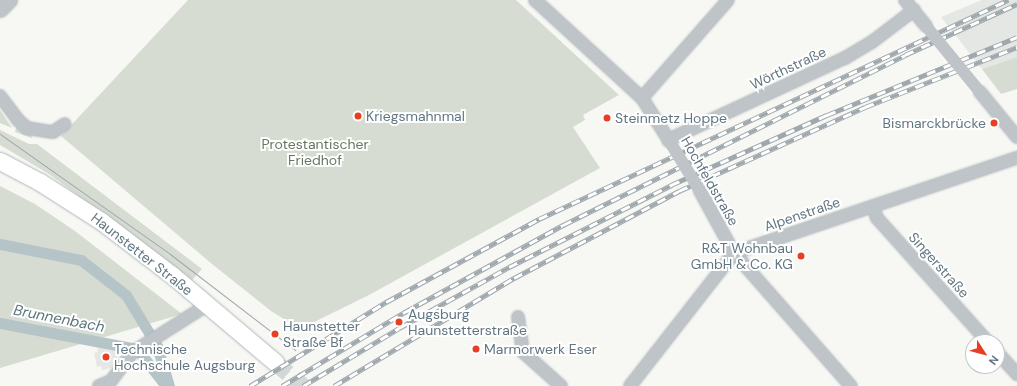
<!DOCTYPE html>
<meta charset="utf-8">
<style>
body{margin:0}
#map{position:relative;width:1017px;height:386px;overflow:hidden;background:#f7f7f4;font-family:"DM Sans",sans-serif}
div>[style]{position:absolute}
.built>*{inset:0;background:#e5e7e5}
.green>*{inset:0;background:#d7dcd3}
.canal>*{height:11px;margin:-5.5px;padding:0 5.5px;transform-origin:5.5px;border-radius:5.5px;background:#b5c5c7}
.secondary-tunnel>*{height:17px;margin-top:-8.5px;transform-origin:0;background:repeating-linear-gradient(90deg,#d2d7d7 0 17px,transparent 0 25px)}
.roads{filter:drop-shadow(0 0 1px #b0b8bc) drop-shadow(0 0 1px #b0b8bc)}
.minor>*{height:12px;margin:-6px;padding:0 6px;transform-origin:6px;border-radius:6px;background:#bec4c7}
.tertiary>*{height:15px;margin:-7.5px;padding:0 7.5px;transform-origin:7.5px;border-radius:7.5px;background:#bec4c7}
.secondary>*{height:17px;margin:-8.5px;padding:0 8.5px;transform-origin:8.5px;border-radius:8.5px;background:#fff}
.tram>*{height:1px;margin:-0.5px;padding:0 0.5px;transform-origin:0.5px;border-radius:0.5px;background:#9fa8ad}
.rail>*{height:4.5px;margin-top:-2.25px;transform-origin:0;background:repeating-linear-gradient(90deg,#fff 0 9px,#9fa8ad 0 18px);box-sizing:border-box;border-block:1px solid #9fa8ad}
.minor-bridge>*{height:12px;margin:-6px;padding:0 6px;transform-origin:6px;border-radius:6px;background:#bec4c7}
.dots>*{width:11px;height:11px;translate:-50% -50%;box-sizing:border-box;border:2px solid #fff;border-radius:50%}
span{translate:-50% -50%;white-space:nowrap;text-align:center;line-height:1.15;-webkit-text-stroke:4px #fff;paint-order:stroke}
.street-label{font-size:14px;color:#617680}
.poi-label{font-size:14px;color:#617680}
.left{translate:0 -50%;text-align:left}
.right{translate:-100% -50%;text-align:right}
.park-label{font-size:14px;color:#677860}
.water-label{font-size:15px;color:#5c767b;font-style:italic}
.north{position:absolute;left:965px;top:334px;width:40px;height:40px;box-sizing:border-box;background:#fff;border:1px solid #c0c8cc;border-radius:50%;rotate:126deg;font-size:11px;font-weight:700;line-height:16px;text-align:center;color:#617680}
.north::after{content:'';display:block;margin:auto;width:14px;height:18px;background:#e73e24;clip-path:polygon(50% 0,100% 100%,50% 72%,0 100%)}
</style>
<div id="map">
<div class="built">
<i style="clip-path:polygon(982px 0,1017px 0,1017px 57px,982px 69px,941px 17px)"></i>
<i style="clip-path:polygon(110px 344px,111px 349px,115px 348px,118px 361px,114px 362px,115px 367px,102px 370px,101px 366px,97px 367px,94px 353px,98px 352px,97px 346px)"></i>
</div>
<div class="green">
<i style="clip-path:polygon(188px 0,516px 0,619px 95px,583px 115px,585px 120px,573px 127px,600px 168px,369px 295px,300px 329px,271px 311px,212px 264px,61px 136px)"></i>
<i style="clip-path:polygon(1017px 57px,1017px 89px,1001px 94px,982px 69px)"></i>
<i style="clip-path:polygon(0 110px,12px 128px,0 123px)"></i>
<i style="clip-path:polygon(17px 126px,32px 136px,32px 138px,15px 132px)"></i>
<i style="clip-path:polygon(0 130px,29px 144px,37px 144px,202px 269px,192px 280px,49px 174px,0 145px)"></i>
<i style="clip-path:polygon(0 186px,35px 204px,75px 231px,182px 314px,0 368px)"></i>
</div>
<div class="canal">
<i style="left:0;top:244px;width:83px;rotate:11.2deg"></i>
<i style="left:81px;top:260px;width:57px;rotate:37.9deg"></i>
<i style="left:126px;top:295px;width:60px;rotate:58.7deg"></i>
<i style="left:157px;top:346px;width:42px;rotate:73.3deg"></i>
<i style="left:0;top:323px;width:139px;rotate:10.7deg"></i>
<i style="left:137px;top:349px;width:47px;rotate:51.9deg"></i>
</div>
<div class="secondary-tunnel">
<i style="left:275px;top:362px;width:38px;rotate:40deg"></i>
</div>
<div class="roads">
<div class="minor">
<i style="left:535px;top:0;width:145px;rotate:42.5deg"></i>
<i style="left:642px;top:98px;width:52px;rotate:57.5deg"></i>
<i style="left:905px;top:0;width:33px;rotate:51deg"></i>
<i style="left:980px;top:92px;width:58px;rotate:50.6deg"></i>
<i style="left:0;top:96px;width:30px;rotate:53deg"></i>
<i style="left:18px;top:120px;width:12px;rotate:42deg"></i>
<i style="left:27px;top:128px;width:26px;rotate:9deg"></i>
<i style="left:53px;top:132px;width:14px;rotate:-34deg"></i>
<i style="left:642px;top:98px;width:130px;rotate:-48.7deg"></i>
<i style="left:668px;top:140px;width:195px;rotate:-24.9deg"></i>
<i style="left:845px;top:58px;width:31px;rotate:-31deg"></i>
<i style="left:872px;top:42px;width:53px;rotate:-37.3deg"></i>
<i style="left:700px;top:191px;width:71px;rotate:61.3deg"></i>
<i style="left:734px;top:253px;width:177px;rotate:48.7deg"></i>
<i style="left:873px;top:206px;width:13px;rotate:72deg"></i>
<i style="left:877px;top:218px;width:166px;rotate:48.2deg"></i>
<i style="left:518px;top:317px;width:35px;rotate:82deg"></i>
<i style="left:523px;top:352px;width:51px;rotate:41.8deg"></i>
<i style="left:997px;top:352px;width:30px;rotate:48deg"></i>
<i style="left:99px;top:386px;width:13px;rotate:-23deg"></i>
<i style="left:111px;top:381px;width:36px;rotate:-53deg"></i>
<i style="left:133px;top:352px;width:88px;rotate:-32.4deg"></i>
<i style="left:630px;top:386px;width:169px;rotate:-52deg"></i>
<i style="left:734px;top:253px;width:299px;rotate:-18.6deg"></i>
</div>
<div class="tertiary">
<i style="left:0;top:9px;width:13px;rotate:-45deg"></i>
</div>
<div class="secondary">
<i style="left:0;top:161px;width:45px;rotate:27.7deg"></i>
<i style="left:40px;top:182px;width:72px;rotate:32.6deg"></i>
<i style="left:101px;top:221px;width:89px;rotate:37.3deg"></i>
<i style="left:172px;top:275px;width:135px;rotate:40.2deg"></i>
</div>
</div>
<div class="tram">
<i style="left:0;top:134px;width:208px;rotate:35.2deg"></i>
<i style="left:170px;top:254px;width:158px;rotate:37.5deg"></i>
<i style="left:339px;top:386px;width:1px"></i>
</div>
<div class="rail">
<i style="left:250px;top:386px;width:160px;rotate:-31.7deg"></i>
<i style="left:386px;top:302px;width:174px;rotate:-28.5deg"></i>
<i style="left:539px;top:219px;width:518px;rotate:-25.03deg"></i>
<i style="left:282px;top:386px;width:141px;rotate:-31.1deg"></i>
<i style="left:403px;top:313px;width:183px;rotate:-28.8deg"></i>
<i style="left:563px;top:225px;width:382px;rotate:-26.4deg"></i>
<i style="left:905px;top:55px;width:123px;rotate:-24.5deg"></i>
<i style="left:303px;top:386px;width:112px;rotate:-31.1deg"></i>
<i style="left:399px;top:328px;width:126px;rotate:-29deg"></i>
<i style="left:509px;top:267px;width:182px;rotate:-26.8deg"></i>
<i style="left:671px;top:185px;width:171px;rotate:-24.2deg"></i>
<i style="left:827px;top:115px;width:205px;rotate:-22.3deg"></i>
<i style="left:334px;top:386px;width:210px;rotate:-31deg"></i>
<i style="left:514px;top:278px;width:187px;rotate:-27.8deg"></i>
<i style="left:679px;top:191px;width:204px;rotate:-24.3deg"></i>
<i style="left:865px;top:107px;width:163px;rotate:-21.5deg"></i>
</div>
<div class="minor-bridge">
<i style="left:926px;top:26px;width:85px;rotate:50.7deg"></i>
<i style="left:670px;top:142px;width:57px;rotate:58.5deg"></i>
</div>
<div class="dots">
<i style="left:358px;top:116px;background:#e73e24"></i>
<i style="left:607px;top:118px;background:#e73e24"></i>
<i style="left:994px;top:123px;background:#e73e24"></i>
<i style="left:801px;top:256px;background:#e73e24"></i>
<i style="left:399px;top:322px;background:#e73e24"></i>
<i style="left:275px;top:334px;background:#e73e24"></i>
<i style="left:476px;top:349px;background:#e73e24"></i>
<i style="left:106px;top:357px;background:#e73e24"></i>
</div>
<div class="street-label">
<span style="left:788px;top:68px;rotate:-25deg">Wörthstraße</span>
<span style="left:710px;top:181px;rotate:60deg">Hochfeldstraße</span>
<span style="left:802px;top:214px;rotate:-19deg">Alpenstraße</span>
<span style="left:142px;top:254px;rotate:38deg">Haunstetter Straße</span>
<span style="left:939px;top:265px;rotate:48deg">Singerstraße</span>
</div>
<div class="poi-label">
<span class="left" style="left:366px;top:116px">Kriegsmahnmal</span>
<span class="left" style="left:615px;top:118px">Steinmetz Hoppe</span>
<span class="right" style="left:986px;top:123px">Bismarckbrücke</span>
<span class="right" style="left:793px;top:256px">R&amp;T Wohnbau<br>GmbH &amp; Co. KG</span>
<span class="left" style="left:408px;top:322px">Augsburg<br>Haunstetterstraße</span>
<span class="left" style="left:283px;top:334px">Haunstetter<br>Straße Bf</span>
<span class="left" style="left:114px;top:357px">Technische<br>Hochschule Augsburg</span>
<span class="left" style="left:484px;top:349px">Marmorwerk Eser</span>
</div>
<div class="park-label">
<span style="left:315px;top:152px">Protestantischer<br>Friedhof</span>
</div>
<div class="water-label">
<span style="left:59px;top:319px;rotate:11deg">Brunnenbach</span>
</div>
<div class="north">N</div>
</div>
